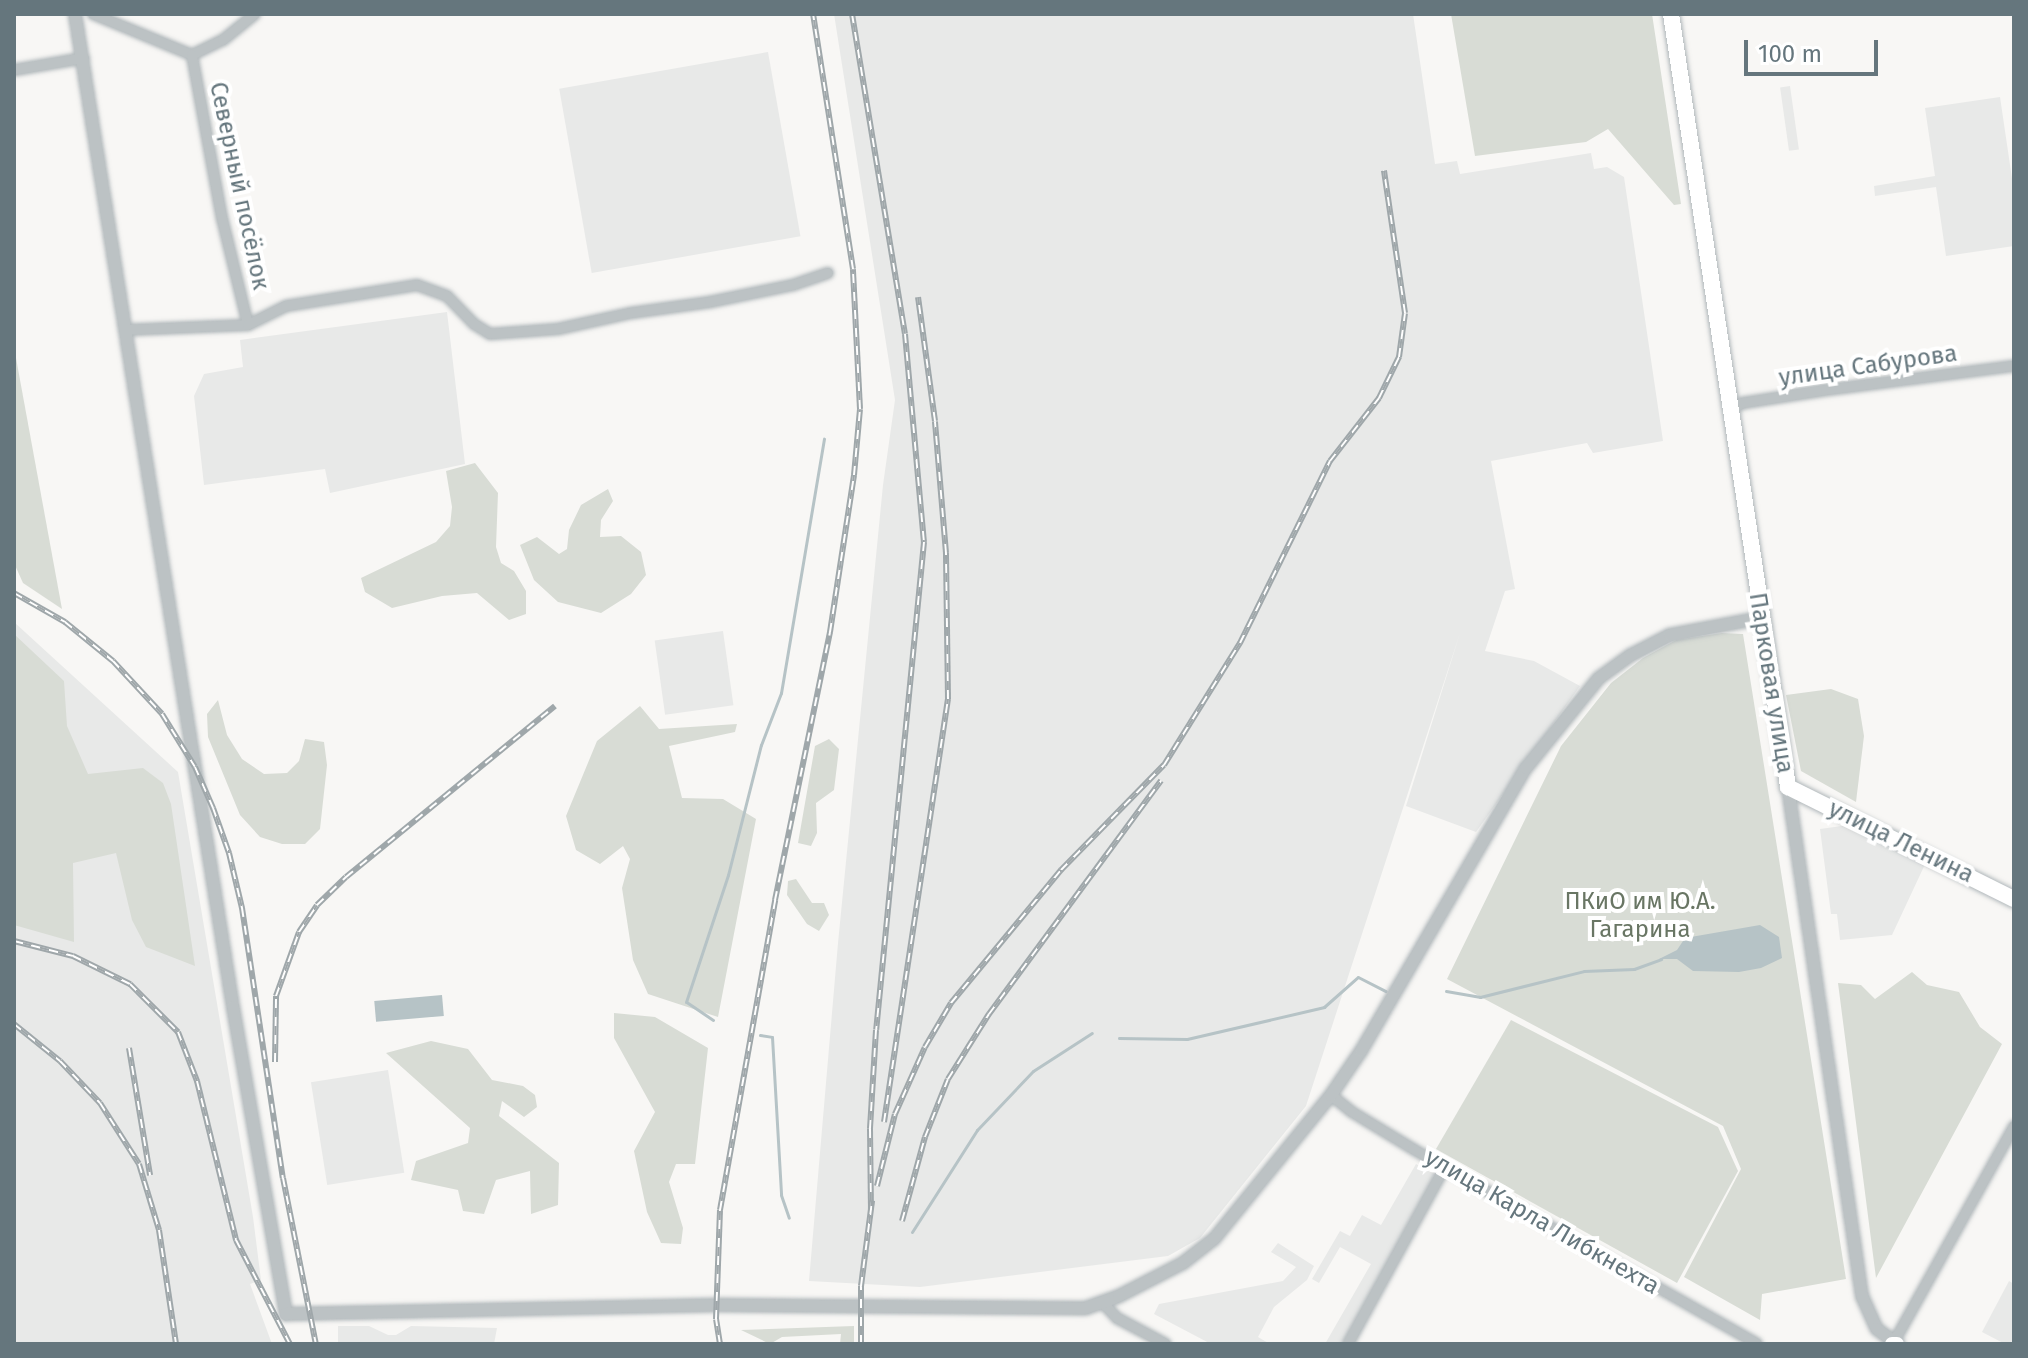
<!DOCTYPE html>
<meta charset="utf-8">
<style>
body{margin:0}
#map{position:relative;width:2028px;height:1358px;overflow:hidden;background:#f8f7f5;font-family:"Fira Sans",sans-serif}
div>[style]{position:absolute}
.built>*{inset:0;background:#e8e9e8;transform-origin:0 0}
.green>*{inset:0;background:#d8dcd5}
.water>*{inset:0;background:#b6c3c6;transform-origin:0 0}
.stream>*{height:3px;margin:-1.5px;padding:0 1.5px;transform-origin:1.5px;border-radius:1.5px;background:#b6c3c6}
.roads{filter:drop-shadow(0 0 2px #b1b8bb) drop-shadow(0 0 2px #b1b8bb)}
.minor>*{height:10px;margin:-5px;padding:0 5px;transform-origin:5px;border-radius:5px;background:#bcc2c4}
.tertiary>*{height:12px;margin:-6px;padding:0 6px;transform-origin:6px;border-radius:6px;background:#bcc2c4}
.secondary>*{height:14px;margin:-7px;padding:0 7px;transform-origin:7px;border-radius:7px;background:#fff}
.primary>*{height:16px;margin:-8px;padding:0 8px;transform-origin:8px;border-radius:8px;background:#fff}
.rail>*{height:6px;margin-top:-3px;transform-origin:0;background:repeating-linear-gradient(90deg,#fff 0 9px,#9fa7aa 0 18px);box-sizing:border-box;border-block:2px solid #9fa7aa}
span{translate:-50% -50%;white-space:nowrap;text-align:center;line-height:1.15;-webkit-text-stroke:8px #fff;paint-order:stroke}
.street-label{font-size:24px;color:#65767d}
.park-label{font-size:24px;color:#697664}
.frame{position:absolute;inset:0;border:16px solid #65767d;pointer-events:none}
.scale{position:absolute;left:1744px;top:40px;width:134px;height:36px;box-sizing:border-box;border:4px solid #65767d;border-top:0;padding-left:10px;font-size:24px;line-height:28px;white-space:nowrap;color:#65767d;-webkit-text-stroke:6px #fff;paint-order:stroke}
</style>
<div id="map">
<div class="built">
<i style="clip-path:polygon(834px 14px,1413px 14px,1435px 164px,1457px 161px,1460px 174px,1591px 153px,1594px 169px,1607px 167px,1624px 177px,1663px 441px,1593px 453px,1587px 443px,1491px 461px,1515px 589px,1505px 591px,1485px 651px,1534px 661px,1580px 686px,1476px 832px,1406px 806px,1460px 633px,1306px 1106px,1200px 1238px,1168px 1256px,920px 1287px,809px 1281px,838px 943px,883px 485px,895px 400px)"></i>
<i style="left:768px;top:52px;width:187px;height:212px;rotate:80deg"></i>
<i style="left:1790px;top:86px;width:64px;height:10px;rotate:82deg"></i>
<i style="clip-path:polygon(2000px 97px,2014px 192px,2014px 246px,1946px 256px,1936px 187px,1875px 196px,1874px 186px,1935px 176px,1925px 108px)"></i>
<i style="clip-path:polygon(447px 312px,465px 464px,330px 493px,325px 469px,204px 485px,194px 396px,204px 374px,243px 367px,240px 340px)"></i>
<i style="clip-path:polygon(14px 622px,178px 772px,253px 1217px,261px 1280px,250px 1284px,272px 1344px,14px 1344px)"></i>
<i style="left:723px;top:631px;width:75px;height:69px;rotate:82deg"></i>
<i style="clip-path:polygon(1856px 824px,1927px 860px,1892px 935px,1840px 940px,1837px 914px,1831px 914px,1820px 829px)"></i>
<i style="left:388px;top:1070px;width:104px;height:78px;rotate:81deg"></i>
<i style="clip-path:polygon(1416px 1164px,1438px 1176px,1342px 1344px,1325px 1344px,1371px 1264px,1340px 1247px,1319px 1283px,1312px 1279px,1340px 1231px,1350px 1236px,1362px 1215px,1381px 1225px)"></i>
<i style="clip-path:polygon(1278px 1243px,1314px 1266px,1307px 1280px,1274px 1307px,1258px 1337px,1270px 1344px,1211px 1344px,1154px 1314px,1159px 1304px,1283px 1281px,1296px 1267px,1271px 1252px)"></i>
<i style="clip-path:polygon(2009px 1281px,2014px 1284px,2014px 1344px,2005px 1344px,1982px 1332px)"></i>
<i style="clip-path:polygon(338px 1326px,369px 1326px,388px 1335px,396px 1335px,411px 1326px,497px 1328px,494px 1344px,338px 1344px)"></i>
</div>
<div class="green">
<i style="clip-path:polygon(1451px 14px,1652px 14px,1681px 204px,1674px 205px,1608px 129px,1586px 142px,1475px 156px)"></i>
<i style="clip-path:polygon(14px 358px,16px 358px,62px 609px,23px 583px,14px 563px)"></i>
<i style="clip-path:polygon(475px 463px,498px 493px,496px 547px,501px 563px,514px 571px,526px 591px,526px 614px,509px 620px,477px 593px,442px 596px,392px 608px,365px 592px,361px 578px,436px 542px,450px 526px,452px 507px,446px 471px)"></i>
<i style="clip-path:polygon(608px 489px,613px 501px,601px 520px,600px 537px,621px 536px,641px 552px,646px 575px,631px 594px,601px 613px,558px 602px,534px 580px,520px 545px,537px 537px,559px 554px,567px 549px,569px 530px,581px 505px)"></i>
<i style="clip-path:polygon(1722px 633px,1743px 634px,1846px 1279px,1762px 1294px,1760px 1320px,1684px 1277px,1741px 1169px,1723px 1126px,1447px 979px,1561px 746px,1611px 683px,1643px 658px,1676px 640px)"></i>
<i style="clip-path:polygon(14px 634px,64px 681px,67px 726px,88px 774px,143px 768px,163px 783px,171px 804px,195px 966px,146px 947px,132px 920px,116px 853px,73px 863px,74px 942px,14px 925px)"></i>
<i style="clip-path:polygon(1831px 689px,1858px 699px,1864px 736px,1856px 802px,1801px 771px,1786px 695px)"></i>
<i style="clip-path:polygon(218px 700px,227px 735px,242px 759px,264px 774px,287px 773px,299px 761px,305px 739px,324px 742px,327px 765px,320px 829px,305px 844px,282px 844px,260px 837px,240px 815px,208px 737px,207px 714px)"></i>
<i style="clip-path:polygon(640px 706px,659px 729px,737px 724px,735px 732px,669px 746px,682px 798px,723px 799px,756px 819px,718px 1017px,648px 994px,633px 960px,622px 888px,630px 859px,623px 846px,600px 864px,576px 850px,566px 816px,597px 741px)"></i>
<i style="clip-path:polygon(829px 739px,839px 749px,834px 790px,816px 803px,817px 833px,811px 846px,798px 843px,815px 746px)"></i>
<i style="clip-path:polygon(796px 879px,812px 903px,824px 903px,829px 915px,819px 931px,807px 924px,787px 895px,788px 881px)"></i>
<i style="clip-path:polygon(1912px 972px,1927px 985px,1959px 992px,1980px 1027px,2002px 1044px,1876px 1278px,1838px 983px,1861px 985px,1875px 999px)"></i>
<i style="clip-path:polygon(614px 1013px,655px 1017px,708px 1048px,695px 1164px,676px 1164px,669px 1182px,683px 1228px,681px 1244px,661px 1243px,647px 1212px,634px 1151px,655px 1112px,614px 1038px)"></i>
<i style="clip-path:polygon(1511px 1020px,1718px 1127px,1738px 1171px,1677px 1283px,1436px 1149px)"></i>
<i style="clip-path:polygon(431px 1041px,468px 1049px,492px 1080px,523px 1086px,535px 1095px,537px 1107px,524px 1117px,502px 1101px,499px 1116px,559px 1163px,558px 1205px,531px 1214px,530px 1171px,496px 1180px,484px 1214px,463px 1211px,458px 1190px,411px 1180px,416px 1161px,468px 1143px,470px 1128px,386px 1053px)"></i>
<i style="clip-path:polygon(854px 1326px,854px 1344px,840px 1344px,841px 1334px,782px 1337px,770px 1344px,741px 1330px)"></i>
</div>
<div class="water">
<i style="clip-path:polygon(1760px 925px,1779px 937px,1782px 958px,1761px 968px,1739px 972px,1693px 971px,1677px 959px,1659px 959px,1677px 950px,1685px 938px)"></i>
<i style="left:442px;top:995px;width:21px;height:68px;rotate:85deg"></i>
</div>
<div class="stream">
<i style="left:1446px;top:991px;width:35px;rotate:10deg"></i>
<i style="left:1480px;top:997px;width:107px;rotate:-14deg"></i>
<i style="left:1584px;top:971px;width:50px;rotate:-2.3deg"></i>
<i style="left:1634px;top:969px;width:29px;rotate:-20deg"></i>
<i style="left:713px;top:1020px;width:32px;rotate:-146deg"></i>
<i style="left:686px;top:1002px;width:134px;rotate:-71.7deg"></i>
<i style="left:728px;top:875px;width:134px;rotate:-75.8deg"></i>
<i style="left:761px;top:745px;width:56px;rotate:-69deg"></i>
<i style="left:781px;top:693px;width:258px;rotate:-80.4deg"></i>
<i style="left:760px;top:1035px;width:12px;rotate:9deg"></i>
<i style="left:772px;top:1037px;width:158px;rotate:86.7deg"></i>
<i style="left:781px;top:1195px;width:24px;rotate:71deg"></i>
<i style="left:1119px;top:1038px;width:68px;rotate:0.8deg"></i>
<i style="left:1187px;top:1039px;width:141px;rotate:-13.1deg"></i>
<i style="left:1324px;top:1007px;width:45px;rotate:-41.4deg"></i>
<i style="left:1358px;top:977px;width:31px;rotate:27deg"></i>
<i style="left:912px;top:1232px;width:121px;rotate:-57.5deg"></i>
<i style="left:977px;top:1130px;width:81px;rotate:-46.5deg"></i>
<i style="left:1033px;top:1071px;width:70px;rotate:-32.8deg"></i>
</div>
<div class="roads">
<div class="minor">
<i style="left:93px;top:14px;width:107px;rotate:22.5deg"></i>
<i style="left:192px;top:55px;width:34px;rotate:-26deg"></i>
<i style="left:223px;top:40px;width:41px;rotate:-39.1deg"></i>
<i style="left:192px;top:55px;width:166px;rotate:79.6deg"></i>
<i style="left:222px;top:218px;width:110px;rotate:76.3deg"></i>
<i style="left:14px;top:70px;width:71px;rotate:-9.7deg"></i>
<i style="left:125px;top:330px;width:123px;rotate:-2.3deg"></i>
<i style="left:248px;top:325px;width:42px;rotate:-26.6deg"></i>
<i style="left:286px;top:306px;width:133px;rotate:-9.1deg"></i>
<i style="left:417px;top:285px;width:32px;rotate:20deg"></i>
<i style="left:447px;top:296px;width:39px;rotate:46deg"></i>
<i style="left:474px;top:324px;width:19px;rotate:32deg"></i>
<i style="left:490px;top:334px;width:68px;rotate:-4.2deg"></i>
<i style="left:558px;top:329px;width:75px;rotate:-12.4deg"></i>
<i style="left:631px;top:313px;width:80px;rotate:-7.9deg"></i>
<i style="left:710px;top:302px;width:85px;rotate:-11.6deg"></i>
<i style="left:793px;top:285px;width:37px;rotate:-19deg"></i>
<i style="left:1729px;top:410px;width:16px;rotate:-27deg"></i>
<i style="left:1743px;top:403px;width:84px;rotate:-8.9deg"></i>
<i style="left:1826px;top:390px;width:190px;rotate:-7.3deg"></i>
<i style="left:1331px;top:1095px;width:27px;rotate:39deg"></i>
<i style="left:1352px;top:1112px;width:71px;rotate:31.2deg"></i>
<i style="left:1413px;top:1149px;width:395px;rotate:29.5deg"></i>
<i style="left:1103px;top:1303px;width:21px;rotate:47deg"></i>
<i style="left:1117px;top:1318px;width:55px;rotate:28deg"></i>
<i style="left:1894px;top:1342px;width:247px;rotate:-60.9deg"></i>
<i style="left:1348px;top:1344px;width:202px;rotate:-61.3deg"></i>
</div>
<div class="tertiary">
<i style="left:75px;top:14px;width:1005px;rotate:80.96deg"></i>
<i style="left:233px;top:1007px;width:312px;rotate:80.2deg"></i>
<i style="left:286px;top:1314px;width:431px;rotate:-1.2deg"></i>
<i style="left:717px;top:1305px;width:369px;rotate:0.5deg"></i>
<i style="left:1086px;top:1308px;width:35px;rotate:-20deg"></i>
<i style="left:1119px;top:1296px;width:72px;rotate:-27.3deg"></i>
<i style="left:1183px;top:1263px;width:39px;rotate:-38deg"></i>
<i style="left:1214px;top:1239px;width:186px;rotate:-50.9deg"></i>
<i style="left:1331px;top:1095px;width:53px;rotate:-55.7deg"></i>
<i style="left:1361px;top:1051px;width:328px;rotate:-59.8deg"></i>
<i style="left:1526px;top:768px;width:116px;rotate:-51deg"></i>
<i style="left:1599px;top:678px;width:39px;rotate:-36deg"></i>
<i style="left:1631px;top:655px;width:44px;rotate:-27.1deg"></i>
<i style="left:1670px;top:635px;width:92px;rotate:-10.7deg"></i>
<i style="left:1788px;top:787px;width:514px;rotate:81.73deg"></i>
<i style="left:1862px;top:1296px;width:36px;rotate:66deg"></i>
<i style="left:1877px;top:1329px;width:21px;rotate:37deg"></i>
</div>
<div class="secondary">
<i style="left:1892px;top:1344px;width:5px"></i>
</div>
<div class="primary">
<i style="left:1671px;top:14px;width:782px;rotate:81.39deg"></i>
<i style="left:1788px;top:787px;width:252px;rotate:26.4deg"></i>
</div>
</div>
<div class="rail">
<i style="left:852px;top:14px;width:324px;rotate:80.6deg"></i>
<i style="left:905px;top:334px;width:209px;rotate:84.8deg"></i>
<i style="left:924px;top:542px;width:490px;rotate:95.6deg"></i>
<i style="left:876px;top:1030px;width:99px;rotate:93.5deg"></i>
<i style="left:870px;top:1129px;width:80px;rotate:89.3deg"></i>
<i style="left:14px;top:593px;width:59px;rotate:29.6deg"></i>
<i style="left:65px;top:622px;width:62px;rotate:39.1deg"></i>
<i style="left:113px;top:661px;width:72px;rotate:47.2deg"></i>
<i style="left:162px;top:714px;width:62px;rotate:58.1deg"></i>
<i style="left:195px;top:767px;width:45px;rotate:66.3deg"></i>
<i style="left:213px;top:808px;width:48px;rotate:70.4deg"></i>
<i style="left:229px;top:853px;width:57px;rotate:76.7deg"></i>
<i style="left:242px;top:908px;width:273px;rotate:81.4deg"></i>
<i style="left:283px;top:1178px;width:169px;rotate:78.8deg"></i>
<i style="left:14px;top:941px;width:61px;rotate:14.3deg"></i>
<i style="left:73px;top:956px;width:64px;rotate:26.2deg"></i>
<i style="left:130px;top:984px;width:68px;rotate:45deg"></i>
<i style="left:178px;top:1032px;width:53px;rotate:68.8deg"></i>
<i style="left:197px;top:1081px;width:164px;rotate:76.2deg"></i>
<i style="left:236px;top:1240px;width:117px;rotate:62.6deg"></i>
<i style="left:14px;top:1024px;width:59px;rotate:38.8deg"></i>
<i style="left:60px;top:1061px;width:58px;rotate:46.4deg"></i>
<i style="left:100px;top:1103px;width:72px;rotate:57.4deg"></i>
<i style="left:139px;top:1164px;width:69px;rotate:73.1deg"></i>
<i style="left:159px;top:1230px;width:115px;rotate:81.5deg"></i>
<i style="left:129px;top:1048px;width:129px;rotate:80.6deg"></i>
<i style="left:275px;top:1062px;width:66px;rotate:-89.1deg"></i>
<i style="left:276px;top:996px;width:68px;rotate:-70.2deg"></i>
<i style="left:299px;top:932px;width:32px;rotate:-56deg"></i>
<i style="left:317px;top:905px;width:40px;rotate:-44deg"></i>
<i style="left:346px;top:877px;width:270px;rotate:-39.3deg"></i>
<i style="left:884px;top:1122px;width:428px;rotate:-81.4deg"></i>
<i style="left:948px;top:699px;width:146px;rotate:-90.8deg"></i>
<i style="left:946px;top:553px;width:132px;rotate:-94.8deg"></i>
<i style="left:935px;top:421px;width:125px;rotate:-97.8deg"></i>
<i style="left:877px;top:1186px;width:74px;rotate:-76deg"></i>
<i style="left:895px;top:1114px;width:73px;rotate:-65.9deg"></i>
<i style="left:925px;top:1047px;width:51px;rotate:-59.4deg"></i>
<i style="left:951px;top:1003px;width:173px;rotate:-50.4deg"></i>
<i style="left:1061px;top:870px;width:147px;rotate:-45.6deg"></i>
<i style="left:1164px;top:765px;width:144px;rotate:-58.1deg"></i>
<i style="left:1240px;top:643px;width:203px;rotate:-63.7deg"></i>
<i style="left:1330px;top:461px;width:80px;rotate:-52.1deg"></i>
<i style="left:1379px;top:398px;width:46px;rotate:-64deg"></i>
<i style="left:1399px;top:357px;width:44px;rotate:-82.2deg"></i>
<i style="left:1405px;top:313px;width:144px;rotate:-98.4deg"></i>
<i style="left:902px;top:1221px;width:87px;rotate:-74.7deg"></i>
<i style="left:925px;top:1137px;width:62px;rotate:-68.4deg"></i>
<i style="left:948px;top:1079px;width:77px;rotate:-57.8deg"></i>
<i style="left:989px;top:1014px;width:290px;rotate:-53.6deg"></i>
<i style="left:720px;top:1344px;width:25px;rotate:-99deg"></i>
<i style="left:716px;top:1319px;width:109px;rotate:-87.9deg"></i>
<i style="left:720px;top:1210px;width:315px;rotate:-79.9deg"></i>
<i style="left:775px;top:900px;width:274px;rotate:-78.4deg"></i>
<i style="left:830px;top:632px;width:159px;rotate:-81.3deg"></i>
<i style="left:854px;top:475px;width:66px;rotate:-84.8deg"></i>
<i style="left:860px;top:409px;width:140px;rotate:-92.9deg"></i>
<i style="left:853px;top:269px;width:258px;rotate:-98.9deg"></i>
<i style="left:861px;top:1344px;width:58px;rotate:-90deg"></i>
<i style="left:861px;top:1286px;width:86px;rotate:-82.6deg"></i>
</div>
<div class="street-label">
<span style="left:239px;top:186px;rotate:78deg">Северный посёлок</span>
<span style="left:1868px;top:366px;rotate:-8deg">улица Сабурова</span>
<span style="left:1771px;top:683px;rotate:81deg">Парковая улица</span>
<span style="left:1901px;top:842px;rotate:26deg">улица Ленина</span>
<span style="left:1542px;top:1222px;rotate:30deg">улица Карла Либкнехта</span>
</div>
<div class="park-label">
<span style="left:1640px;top:916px">ПКиО им Ю.А.<br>Гагарина</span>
</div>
<div class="frame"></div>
<div class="scale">100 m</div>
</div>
